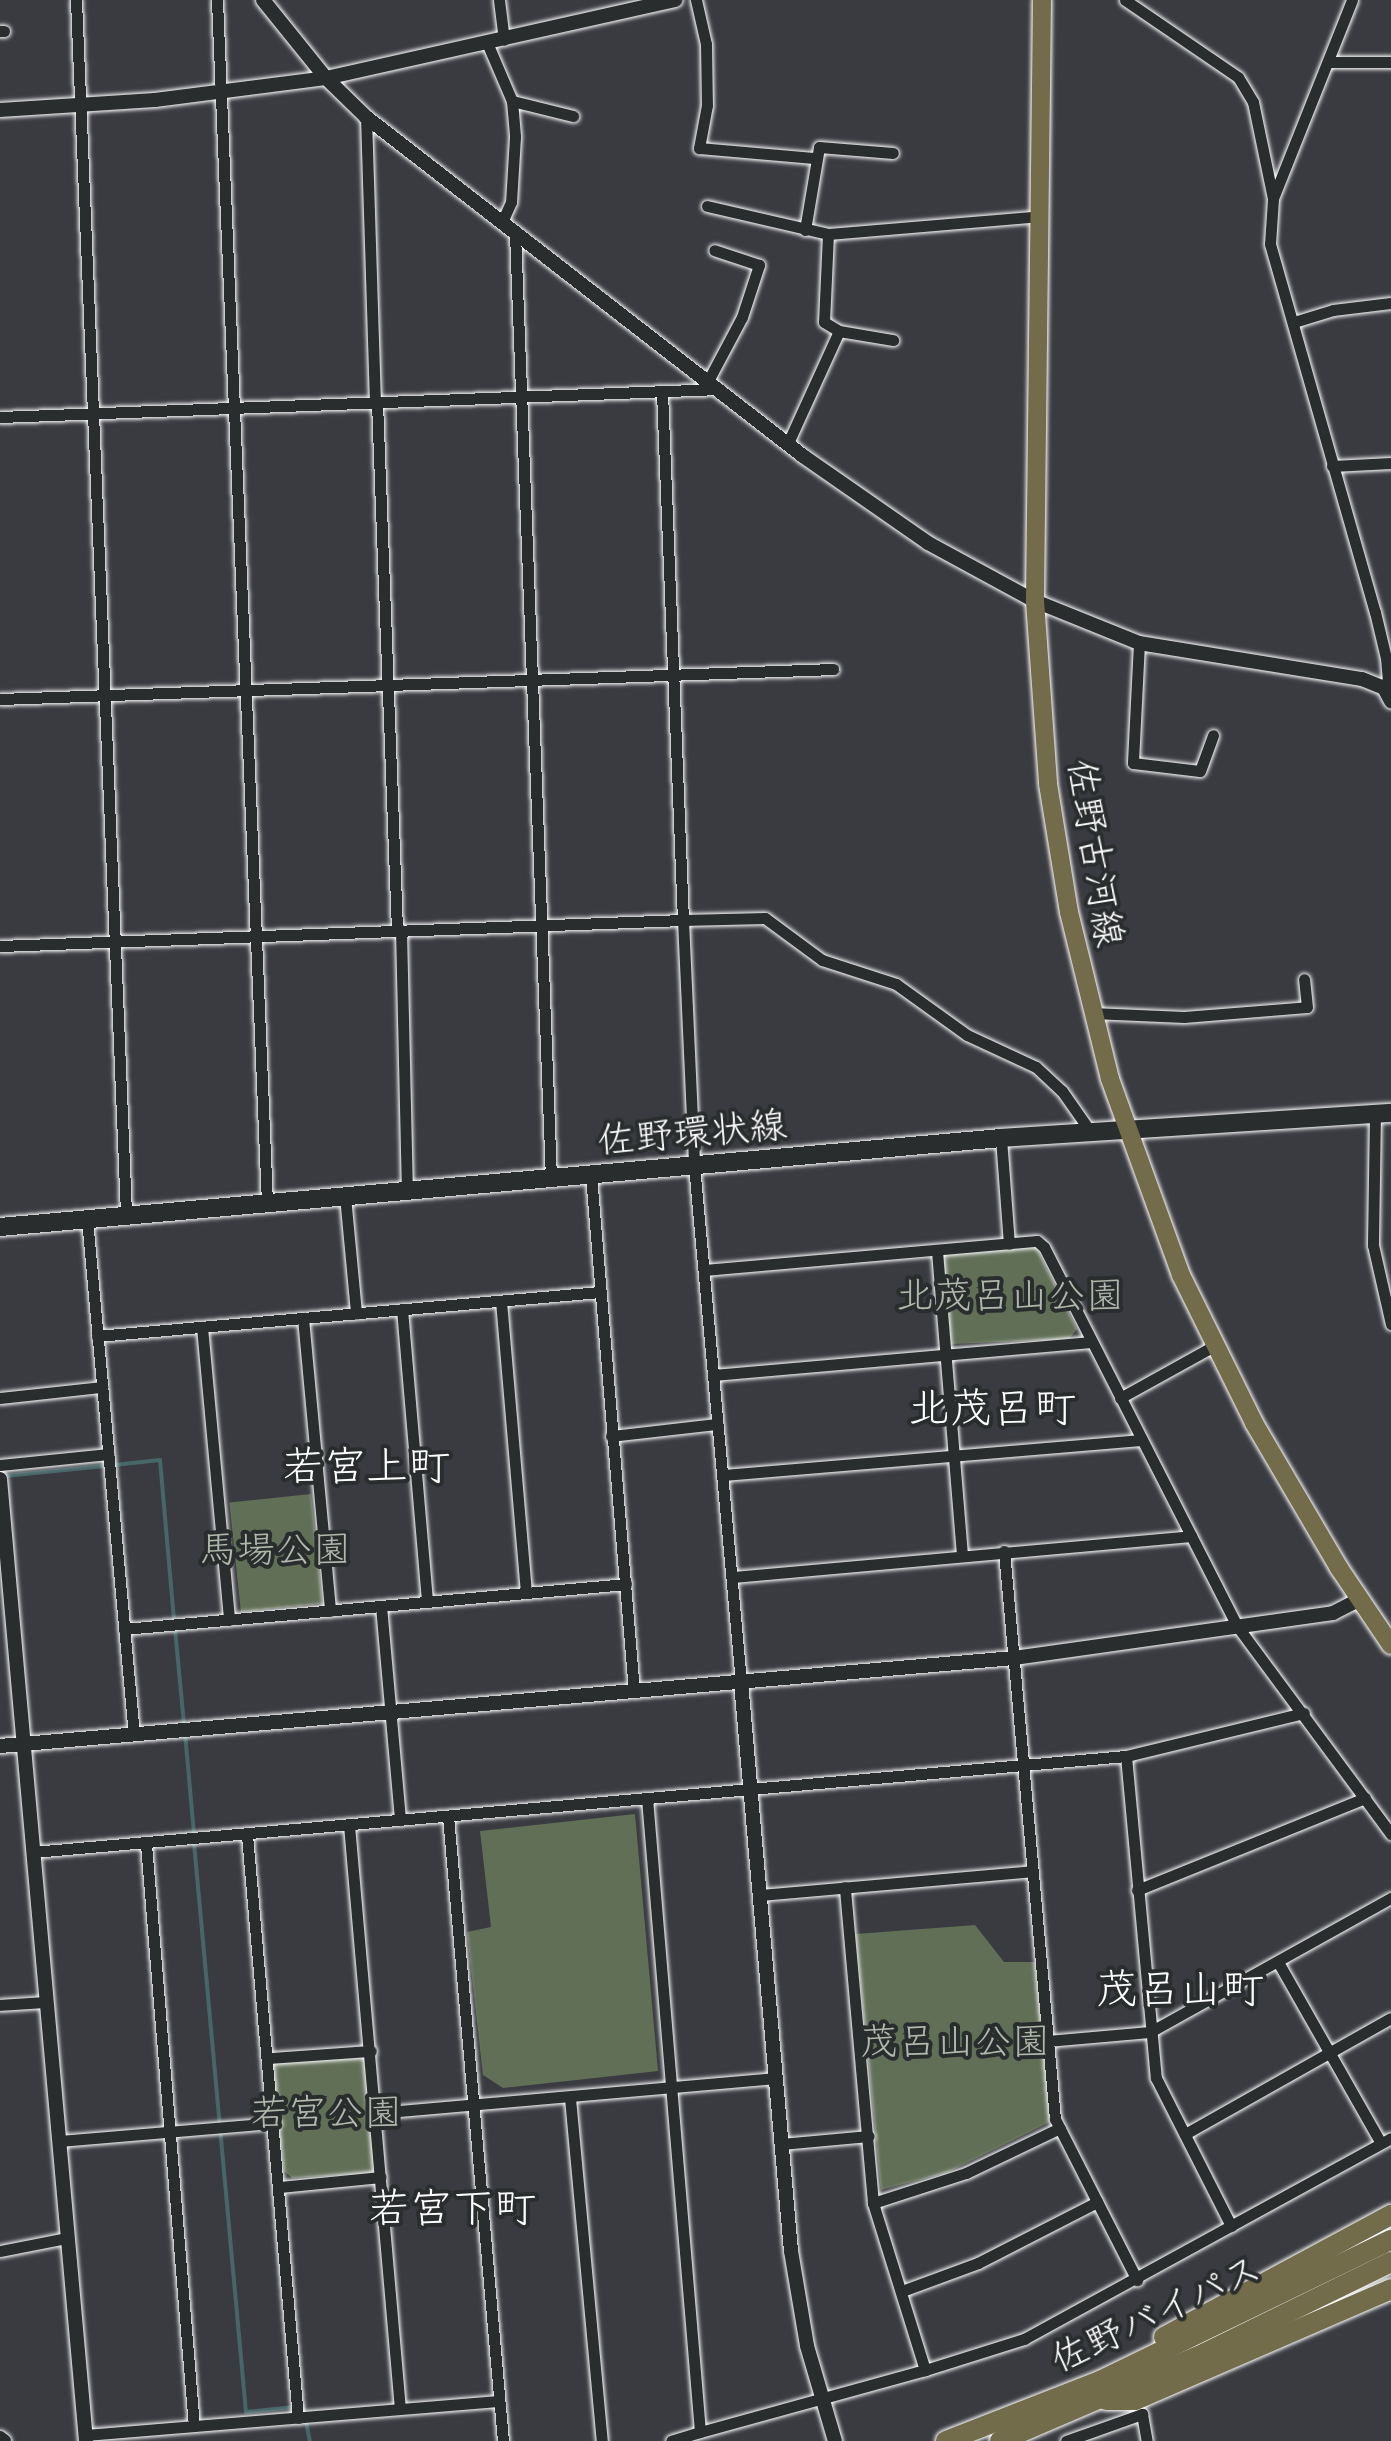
<!DOCTYPE html>
<meta charset="utf-8">
<style>
body{margin:0}
#map{position:relative;width:1391px;height:2441px;overflow:hidden;background:#3a3b41;font-family:Sriracha,"Klee One",sans-serif}
div>[style]{position:absolute}
.green>*{inset:0;background:#626f57;transform-origin:0 0}
.stream>*{height:4px;margin:-2px;padding:0 2px;transform-origin:2px;border-radius:2px;background:#476668}
.roads{filter:drop-shadow(0 0 2px #fff) drop-shadow(0 0 2px #fff)}
.minor>*{height:11px;margin:-5.5px;padding:0 5.5px;transform-origin:5.5px;border-radius:5.5px;background:#2a2d2e}
.tertiary>*{height:14px;margin:-7px;padding:0 7px;transform-origin:7px;border-radius:7px;background:#2a2d2e}
.secondary>*{height:18px;margin:-9px;padding:0 9px;transform-origin:9px;border-radius:9px;background:#2a2d2e}
.primary>*{height:18px;margin:-9px;padding:0 9px;transform-origin:9px;border-radius:9px;background:#736c4b}
.trunk>*{height:20px;margin:-10px;padding:0 10px;transform-origin:10px;border-radius:10px;background:#736c4b}
span{translate:-50% -50%;white-space:nowrap;text-align:center;line-height:1.15;-webkit-text-stroke:8px #2a2d2e;paint-order:stroke}
.street-label{font-size:38px;color:#fff}
.park-label{font-size:38px;color:#b0b7ab}
.quarter-label{font-size:42px;color:#fff}
</style>
<div id="map">
<div class="green">
<i style="clip-path:polygon(1036px 1247px,1077px 1329px,1069px 1339px,951px 1344px,943px 1255px)"></i>
<i style="left:311px;top:1494px;width:110px;height:82px;rotate:84deg"></i>
<i style="clip-path:polygon(635px 1814px,658px 2071px,503px 2088px,483px 2075px,467px 1932px,491px 1927px,480px 1831px)"></i>
<i style="clip-path:polygon(975px 1925px,1004px 1962px,1035px 1962px,1050px 2122px,946px 2173px,881px 2190px,856px 1934px)"></i>
<i style="clip-path:polygon(369px 2053px,377px 2166px,370px 2173px,292px 2178px,284px 2171px,282px 2147px,277px 2147px,273px 2059px)"></i>
</div>
<div class="stream">
<i style="left:114px;top:1465px;width:46px;rotate:-6.2deg"></i>
<i style="left:160px;top:1460px;width:160px;rotate:85deg"></i>
<i style="left:5px;top:1476px;width:100px;rotate:-5.7deg"></i>
<i style="left:175px;top:1629px;width:95px;rotate:84.6deg"></i>
<i style="left:185px;top:1733px;width:100px;rotate:84.9deg"></i>
<i style="left:194px;top:1843px;width:571px;rotate:84.78deg"></i>
<i style="left:246px;top:2412px;width:57px;rotate:-6deg"></i>
<i style="left:303px;top:2406px;width:36px;rotate:79deg"></i>
</div>
<div class="roads">
<div class="minor">
<i style="left:76px;top:0;width:1216px;rotate:87.64deg"></i>
<i style="left:217px;top:0;width:1204px;rotate:87.62deg"></i>
<i style="left:499px;top:0;width:40px;rotate:82.9deg"></i>
<i style="left:696px;top:0;width:45px;rotate:77.2deg"></i>
<i style="left:706px;top:44px;width:61px;rotate:89.1deg"></i>
<i style="left:707px;top:105px;width:44px;rotate:100.5deg"></i>
<i style="left:699px;top:148px;width:115px;rotate:5deg"></i>
<i style="left:1125px;top:0;width:137px;rotate:34.3deg"></i>
<i style="left:1238px;top:77px;width:29px;rotate:59deg"></i>
<i style="left:1253px;top:102px;width:99px;rotate:78.3deg"></i>
<i style="left:1352px;top:0;width:214px;rotate:111.7deg"></i>
<i style="left:1273px;top:199px;width:45px;rotate:93.8deg"></i>
<i style="left:1270px;top:244px;width:383px;rotate:74.1deg"></i>
<i style="left:1375px;top:612px;width:47px;rotate:76.6deg"></i>
<i style="left:1386px;top:658px;width:21px;rotate:85deg"></i>
<i style="left:1388px;top:679px;width:10px;rotate:114deg"></i>
<i style="left:0;top:31px;width:4px"></i>
<i style="left:488px;top:45px;width:61px;rotate:66.8deg"></i>
<i style="left:512px;top:101px;width:36px;rotate:85deg"></i>
<i style="left:515px;top:137px;width:65px;rotate:93.5deg"></i>
<i style="left:511px;top:202px;width:22px;rotate:114deg"></i>
<i style="left:1328px;top:62px;width:63px"></i>
<i style="left:512px;top:101px;width:63px;rotate:13.8deg"></i>
<i style="left:366px;top:117px;width:285px;rotate:88.2deg"></i>
<i style="left:707px;top:206px;width:124px;rotate:13deg"></i>
<i style="left:828px;top:234px;width:214px;rotate:-4.8deg"></i>
<i style="left:805px;top:230px;width:84px;rotate:-80.4deg"></i>
<i style="left:819px;top:147px;width:74px;rotate:4.6deg"></i>
<i style="left:515px;top:233px;width:946px;rotate:87.82deg"></i>
<i style="left:828px;top:234px;width:88px;rotate:92.6deg"></i>
<i style="left:824px;top:322px;width:17px;rotate:31deg"></i>
<i style="left:839px;top:331px;width:55px;rotate:9.5deg"></i>
<i style="left:1294px;top:322px;width:41px;rotate:-17.1deg"></i>
<i style="left:1333px;top:310px;width:58px;rotate:-6.9deg"></i>
<i style="left:708px;top:381px;width:72px;rotate:-62deg"></i>
<i style="left:742px;top:317px;width:55px;rotate:-71.9deg"></i>
<i style="left:759px;top:265px;width:47px;rotate:-161.6deg"></i>
<i style="left:662px;top:391px;width:529px;rotate:87.73deg"></i>
<i style="left:683px;top:920px;width:82px;rotate:-1.4deg"></i>
<i style="left:765px;top:918px;width:71px;rotate:36.4deg"></i>
<i style="left:822px;top:960px;width:78px;rotate:18deg"></i>
<i style="left:896px;top:984px;width:87px;rotate:35.7deg"></i>
<i style="left:967px;top:1035px;width:76px;rotate:24.9deg"></i>
<i style="left:1036px;top:1067px;width:35px;rotate:43deg"></i>
<i style="left:1062px;top:1091px;width:49px;rotate:55deg"></i>
<i style="left:377px;top:402px;width:528px;rotate:87.83deg"></i>
<i style="left:0;top:417px;width:720px;rotate:-2.23deg"></i>
<i style="left:788px;top:443px;width:123px;rotate:-65.5deg"></i>
<i style="left:1332px;top:466px;width:59px;rotate:-2.9deg"></i>
<i style="left:1139px;top:643px;width:120px;rotate:92.9deg"></i>
<i style="left:1133px;top:763px;width:67px;rotate:6.8deg"></i>
<i style="left:1200px;top:771px;width:38px;rotate:-70deg"></i>
<i style="left:0;top:699px;width:834px;rotate:-2.06deg"></i>
<i style="left:401px;top:930px;width:261px;rotate:88.7deg"></i>
<i style="left:0;top:946px;width:683px;rotate:-2.18deg"></i>
<i style="left:683px;top:920px;width:245px;rotate:87.4deg"></i>
<i style="left:694px;top:1165px;width:519px;rotate:84.81deg"></i>
<i style="left:1092px;top:1013px;width:92px;rotate:2.5deg"></i>
<i style="left:1184px;top:1017px;width:123px;rotate:-4.6deg"></i>
<i style="left:1307px;top:1007px;width:28px;rotate:-96deg"></i>
<i style="left:1375px;top:1114px;width:131px;rotate:90.9deg"></i>
<i style="left:1373px;top:1245px;width:81px;rotate:77.2deg"></i>
<i style="left:1001px;top:1138px;width:106px;rotate:85.7deg"></i>
<i style="left:591px;top:1175px;width:518px;rotate:85.24deg"></i>
<i style="left:345px;top:1196px;width:118px;rotate:84.6deg"></i>
<i style="left:87px;top:1219px;width:518px;rotate:84.8deg"></i>
<i style="left:937px;top:1251px;width:305px;rotate:85.3deg"></i>
<i style="left:704px;top:1270px;width:334px;rotate:-5deg"></i>
<i style="left:1037px;top:1241px;width:9px;rotate:41deg"></i>
<i style="left:1044px;top:1247px;width:425px;rotate:63deg"></i>
<i style="left:1237px;top:1626px;width:259px;rotate:53.5deg"></i>
<i style="left:501px;top:1301px;width:293px;rotate:85.1deg"></i>
<i style="left:402px;top:1309px;width:294px;rotate:85.1deg"></i>
<i style="left:303px;top:1318px;width:294px;rotate:84.7deg"></i>
<i style="left:202px;top:1327px;width:294px;rotate:84.7deg"></i>
<i style="left:97px;top:1336px;width:505px;rotate:-5deg"></i>
<i style="left:713px;top:1375px;width:377px;rotate:-5deg"></i>
<i style="left:0;top:1398px;width:103px;rotate:-6.2deg"></i>
<i style="left:1120px;top:1398px;width:107px;rotate:-29deg"></i>
<i style="left:611px;top:1436px;width:107px;rotate:-6.5deg"></i>
<i style="left:0;top:1465px;width:109px;rotate:-5.8deg"></i>
<i style="left:723px;top:1475px;width:420px;rotate:-4.8deg"></i>
<i style="left:1004px;top:1551px;width:570px;rotate:84.87deg"></i>
<i style="left:1055px;top:2119px;width:181px;rotate:63deg"></i>
<i style="left:733px;top:1577px;width:460px;rotate:-5.1deg"></i>
<i style="left:381px;top:1606px;width:215px;rotate:84.9deg"></i>
<i style="left:124px;top:1629px;width:504px;rotate:-5.12deg"></i>
<i style="left:1126px;top:1756px;width:323px;rotate:84.7deg"></i>
<i style="left:1156px;top:2078px;width:166px;rotate:63.1deg"></i>
<i style="left:647px;top:1798px;width:636px;rotate:85.22deg"></i>
<i style="left:700px;top:2432px;width:30px;rotate:163deg"></i>
<i style="left:448px;top:1816px;width:627px;rotate:84.97deg"></i>
<i style="left:349px;top:1825px;width:586px;rotate:85.01deg"></i>
<i style="left:247px;top:1835px;width:585px;rotate:85deg"></i>
<i style="left:146px;top:1844px;width:584px;rotate:85.29deg"></i>
<i style="left:33px;top:1852px;width:1097px;rotate:-5.02deg"></i>
<i style="left:1126px;top:1756px;width:183px;rotate:-13.6deg"></i>
<i style="left:1137px;top:1890px;width:246px;rotate:-22deg"></i>
<i style="left:760px;top:1895px;width:273px;rotate:-5deg"></i>
<i style="left:1278px;top:1962px;width:208px;rotate:60.4deg"></i>
<i style="left:0;top:2005px;width:47px;rotate:-3.7deg"></i>
<i style="left:1047px;top:2041px;width:103px;rotate:-5deg"></i>
<i style="left:1150px;top:2032px;width:276px;rotate:-29.1deg"></i>
<i style="left:270px;top:2058px;width:101px;rotate:-4deg"></i>
<i style="left:570px;top:2098px;width:344px;rotate:84.7deg"></i>
<i style="left:376px;top:2113px;width:402px;rotate:-5deg"></i>
<i style="left:1185px;top:2134px;width:236px;rotate:-29.4deg"></i>
<i style="left:59px;top:2141px;width:217px;rotate:-4.8deg"></i>
<i style="left:781px;top:2144px;width:88px;rotate:-5.2deg"></i>
<i style="left:280px;top:2187px;width:101px;rotate:-5.7deg"></i>
<i style="left:873px;top:2203px;width:98px;rotate:-17.9deg"></i>
<i style="left:966px;top:2173px;width:104px;rotate:-25.6deg"></i>
<i style="left:0;top:2251px;width:68px;rotate:-11deg"></i>
<i style="left:902px;top:2291px;width:81px;rotate:-20.2deg"></i>
<i style="left:978px;top:2263px;width:134px;rotate:-27.1deg"></i>
<i style="left:925px;top:2370px;width:104px;rotate:-17.4deg"></i>
<i style="left:1024px;top:2339px;width:418px;rotate:-28.7deg"></i>
<i style="left:700px;top:2432px;width:233px;rotate:-15.4deg"></i>
<i style="left:925px;top:2370px;width:175px;rotate:-107.3deg"></i>
<i style="left:873px;top:2203px;width:317px;rotate:-95.1deg"></i>
<i style="left:85px;top:2435px;width:415px;rotate:-4.7deg"></i>
<i style="left:1066px;top:2441px;width:81px;rotate:-19.6deg"></i>
<i style="left:1142px;top:2414px;width:27px;rotate:80deg"></i>
</div>
<div class="tertiary">
<i style="left:263px;top:0;width:100px;rotate:51.1deg"></i>
<i style="left:326px;top:78px;width:56px;rotate:44.3deg"></i>
<i style="left:366px;top:117px;width:553px;rotate:37.8deg"></i>
<i style="left:803px;top:456px;width:152px;rotate:34.8deg"></i>
<i style="left:928px;top:543px;width:122px;rotate:28.5deg"></i>
<i style="left:1035px;top:601px;width:112px;rotate:22deg"></i>
<i style="left:1139px;top:643px;width:226px;rotate:9.2deg"></i>
<i style="left:1362px;top:679px;width:24px;rotate:22deg"></i>
<i style="left:1384px;top:688px;width:15px;rotate:62deg"></i>
<i style="left:0;top:110px;width:155px;rotate:-3.7deg"></i>
<i style="left:155px;top:100px;width:172px;rotate:-7.3deg"></i>
<i style="left:326px;top:78px;width:358px;rotate:-12.6deg"></i>
<i style="left:0;top:1479px;width:966px;rotate:84.89deg"></i>
<i style="left:741px;top:1682px;width:571px;rotate:84.98deg"></i>
<i style="left:791px;top:2251px;width:96px;rotate:80.4deg"></i>
<i style="left:807px;top:2346px;width:99px;rotate:73.6deg"></i>
<i style="left:0;top:1746px;width:1018px;rotate:-4.96deg"></i>
<i style="left:1014px;top:1658px;width:322px;rotate:-8deg"></i>
<i style="left:1333px;top:1613px;width:29px;rotate:-27deg"></i>
<i style="left:0;top:2438px;width:5px;rotate:37deg"></i>
</div>
<div class="secondary">
<i style="left:0;top:1227px;width:1005px;rotate:-5.08deg"></i>
<i style="left:1001px;top:1138px;width:391px;rotate:-3.7deg"></i>
</div>
<div class="primary">
<i style="left:1042px;top:0;width:601px;rotate:90.67deg"></i>
<i style="left:1035px;top:601px;width:183px;rotate:85.9deg"></i>
<i style="left:1048px;top:784px;width:130px;rotate:80.7deg"></i>
<i style="left:1069px;top:912px;width:172px;rotate:76.2deg"></i>
<i style="left:1110px;top:1079px;width:208px;rotate:70.1deg"></i>
<i style="left:1181px;top:1275px;width:165px;rotate:63.7deg"></i>
<i style="left:1254px;top:1423px;width:168px;rotate:59.6deg"></i>
<i style="left:1339px;top:1568px;width:93px;rotate:56deg"></i>
</div>
<div class="trunk">
<i style="left:1164px;top:2337px;width:258px;rotate:-28.3deg"></i>
<i style="left:1106px;top:2400px;width:29px"></i>
<i style="left:1135px;top:2400px;width:279px;rotate:-23.4deg"></i>
<i style="left:946px;top:2441px;width:165px;rotate:-21.3deg"></i>
<i style="left:1100px;top:2381px;width:323px;rotate:-25.9deg"></i>
<i style="left:1000px;top:2441px;width:223px;rotate:-23.2deg"></i>
<i style="left:1205px;top:2353px;width:207px;rotate:-26.1deg"></i>
</div>
</div>
<div class="street-label">
<span style="left:1095px;top:853px;rotate:81deg">佐野古河線</span>
<span style="left:692px;top:1133px;rotate:-5deg">佐野環状線</span>
<span style="left:1156px;top:2314px;rotate:-25deg">佐野バイパス</span>
</div>
<div class="park-label">
<span style="left:1010px;top:1296px">北茂呂山公園</span>
<span style="left:275px;top:1550px">馬場公園</span>
<span style="left:955px;top:2042px">茂呂山公園</span>
<span style="left:326px;top:2113px">若宮公園</span>
</div>
<div class="quarter-label">
<span style="left:992px;top:1408px">北茂呂町</span>
<span style="left:366px;top:1466px">若宮上町</span>
<span style="left:1180px;top:1989px">茂呂山町</span>
<span style="left:452px;top:2208px">若宮下町</span>
</div>
</div>
